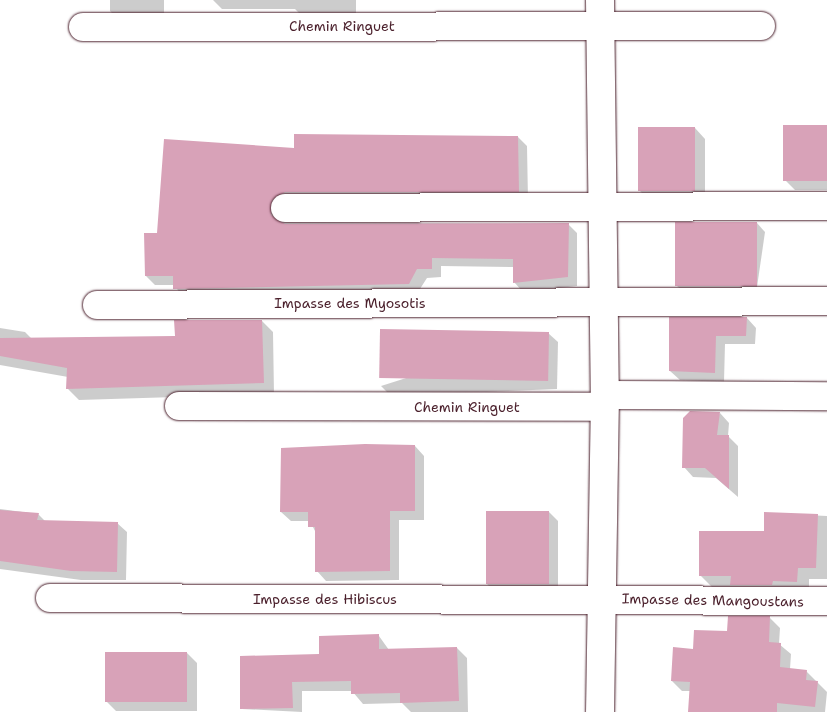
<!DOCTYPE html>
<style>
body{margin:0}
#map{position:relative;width:827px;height:712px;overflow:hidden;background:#fff;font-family:"Shantell Sans",sans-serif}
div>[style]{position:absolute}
.shadow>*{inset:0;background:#0003}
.building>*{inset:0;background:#d8a2b8;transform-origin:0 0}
.roads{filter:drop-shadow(0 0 1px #4a1f2b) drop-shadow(0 0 1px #4a1f2b)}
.street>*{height:28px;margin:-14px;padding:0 14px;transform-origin:14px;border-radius:14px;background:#fff}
span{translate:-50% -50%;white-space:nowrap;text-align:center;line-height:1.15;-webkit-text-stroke:5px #fff;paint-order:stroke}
.street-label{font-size:14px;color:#4a1f2b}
</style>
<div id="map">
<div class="shadow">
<i style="clip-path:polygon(110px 0,164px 0,164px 21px,120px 21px,110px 11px)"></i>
<i style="clip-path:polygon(213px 0,356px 0,356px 17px,303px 17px,295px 9px,222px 9px)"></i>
<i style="clip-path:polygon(827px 126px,827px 190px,795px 190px,785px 180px)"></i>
<i style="clip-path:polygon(695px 128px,705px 139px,705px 200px,650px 201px,640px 191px)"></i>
<i style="clip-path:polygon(518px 137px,527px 146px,528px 200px,281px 209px,280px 222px,568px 224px,577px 233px,577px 286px,523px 292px,514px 282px,514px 267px,441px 266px,441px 277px,427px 278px,418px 292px,184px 298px,174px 285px,155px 285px,146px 276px,159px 234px,295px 149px)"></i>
<i style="clip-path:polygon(757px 223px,765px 232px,756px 294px,686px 294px,677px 286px)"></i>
<i style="clip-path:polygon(747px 318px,756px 328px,755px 344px,725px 344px,724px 382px,680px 380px,670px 371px,670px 319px)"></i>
<i style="clip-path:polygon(262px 321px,273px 332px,274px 394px,79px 400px,68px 389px,68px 377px,0 365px,0 328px,25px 332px,32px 339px,176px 338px)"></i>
<i style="clip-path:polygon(548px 333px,558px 342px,557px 389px,391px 396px,381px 386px)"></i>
<i style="clip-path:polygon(720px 413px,729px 423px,728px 436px,738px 446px,738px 497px,716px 478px,693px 477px,684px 467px)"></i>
<i style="clip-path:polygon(415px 446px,424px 456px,424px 520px,399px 520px,399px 580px,326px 581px,317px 571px,316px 533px,310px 521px,291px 521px,281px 512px)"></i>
<i style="clip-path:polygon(0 509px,38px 514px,46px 522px,117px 523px,127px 532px,126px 580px,81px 580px,0 569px)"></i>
<i style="clip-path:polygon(549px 512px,558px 521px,558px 593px,496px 593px,487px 584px)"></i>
<i style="clip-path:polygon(765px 513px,827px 516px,827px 579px,809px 579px,809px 593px,712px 587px,700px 575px,765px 532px)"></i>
<i style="clip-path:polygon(770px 618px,780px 628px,779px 644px,791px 654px,790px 669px,806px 671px,827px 692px,825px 712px,689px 712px,690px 691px,682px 691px,672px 681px,694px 650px)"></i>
<i style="clip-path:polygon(379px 636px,389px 650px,457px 648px,467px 658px,468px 712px,411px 712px,402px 703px,363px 704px,352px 691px,302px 691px,302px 712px,242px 709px,320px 656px)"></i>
<i style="clip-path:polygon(187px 653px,197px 663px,197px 711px,116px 711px,106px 701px)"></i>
</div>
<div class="building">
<i style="left:783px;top:125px;width:44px;height:56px"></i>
<i style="left:638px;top:127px;width:57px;height:64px"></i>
<i style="clip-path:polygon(294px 134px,518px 136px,519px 192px,285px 192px,272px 200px,271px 215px,285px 224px,569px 223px,568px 277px,513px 283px,513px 259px,432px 258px,432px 269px,417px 269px,409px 284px,173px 289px,173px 276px,145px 276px,144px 233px,157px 233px,164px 139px,294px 148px)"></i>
<i style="left:675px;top:222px;width:82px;height:64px"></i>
<i style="clip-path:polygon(669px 317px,747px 317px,746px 336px,716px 336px,715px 373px,669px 371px)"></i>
<i style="clip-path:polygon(174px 320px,262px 320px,264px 383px,66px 389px,67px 368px,0 356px,0 338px,175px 336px)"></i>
<i style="left:549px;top:332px;width:49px;height:169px;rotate:91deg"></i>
<i style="clip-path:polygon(690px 411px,720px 412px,717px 435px,729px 435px,729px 489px,705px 468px,682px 468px,683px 418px)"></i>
<i style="clip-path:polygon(365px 444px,415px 445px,415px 511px,390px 511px,390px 571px,315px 572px,315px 527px,308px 527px,308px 512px,280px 512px,281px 448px)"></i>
<i style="clip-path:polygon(0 510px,39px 513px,37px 520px,118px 522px,117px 572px,71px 571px,0 561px)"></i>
<i style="left:486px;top:511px;width:63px;height:73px"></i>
<i style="clip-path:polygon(764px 512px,818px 514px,816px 568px,798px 568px,797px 582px,773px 581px,772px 585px,730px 585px,731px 576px,699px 576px,699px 531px,764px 531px)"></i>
<i style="clip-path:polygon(728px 616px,770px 616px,769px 642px,781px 643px,780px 667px,807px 670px,806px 680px,818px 681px,815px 707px,777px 703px,777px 712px,688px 712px,690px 682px,671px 681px,673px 647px,693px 649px,694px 630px,727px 631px)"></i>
<i style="clip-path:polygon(379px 634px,379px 649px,457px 647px,459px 701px,400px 703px,400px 693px,351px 694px,351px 681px,292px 682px,293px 708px,240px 709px,240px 656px,319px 654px,319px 636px)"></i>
<i style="left:105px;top:652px;width:82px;height:50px"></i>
</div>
<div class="roads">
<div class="street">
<i style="left:600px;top:0;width:395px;rotate:89.3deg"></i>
<i style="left:605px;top:395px;width:317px;rotate:90.9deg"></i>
<i style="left:83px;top:27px;width:678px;rotate:-0.08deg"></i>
<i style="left:285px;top:208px;width:542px;rotate:-0.21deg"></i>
<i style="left:97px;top:305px;width:730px;rotate:-0.31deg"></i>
<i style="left:605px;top:395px;width:222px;rotate:0.3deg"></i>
<i style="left:179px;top:406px;width:425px;rotate:0.1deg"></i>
<i style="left:50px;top:598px;width:777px;rotate:0.22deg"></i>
</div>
</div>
<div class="street-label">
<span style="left:342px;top:26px">Chemin Ringuet</span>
<span style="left:350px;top:303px">Impasse des Myosotis</span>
<span style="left:467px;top:407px">Chemin Ringuet</span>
<span style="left:325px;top:599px">Impasse des Hibiscus</span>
<span style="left:713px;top:600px;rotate:1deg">Impasse des Mangoustans</span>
</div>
</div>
